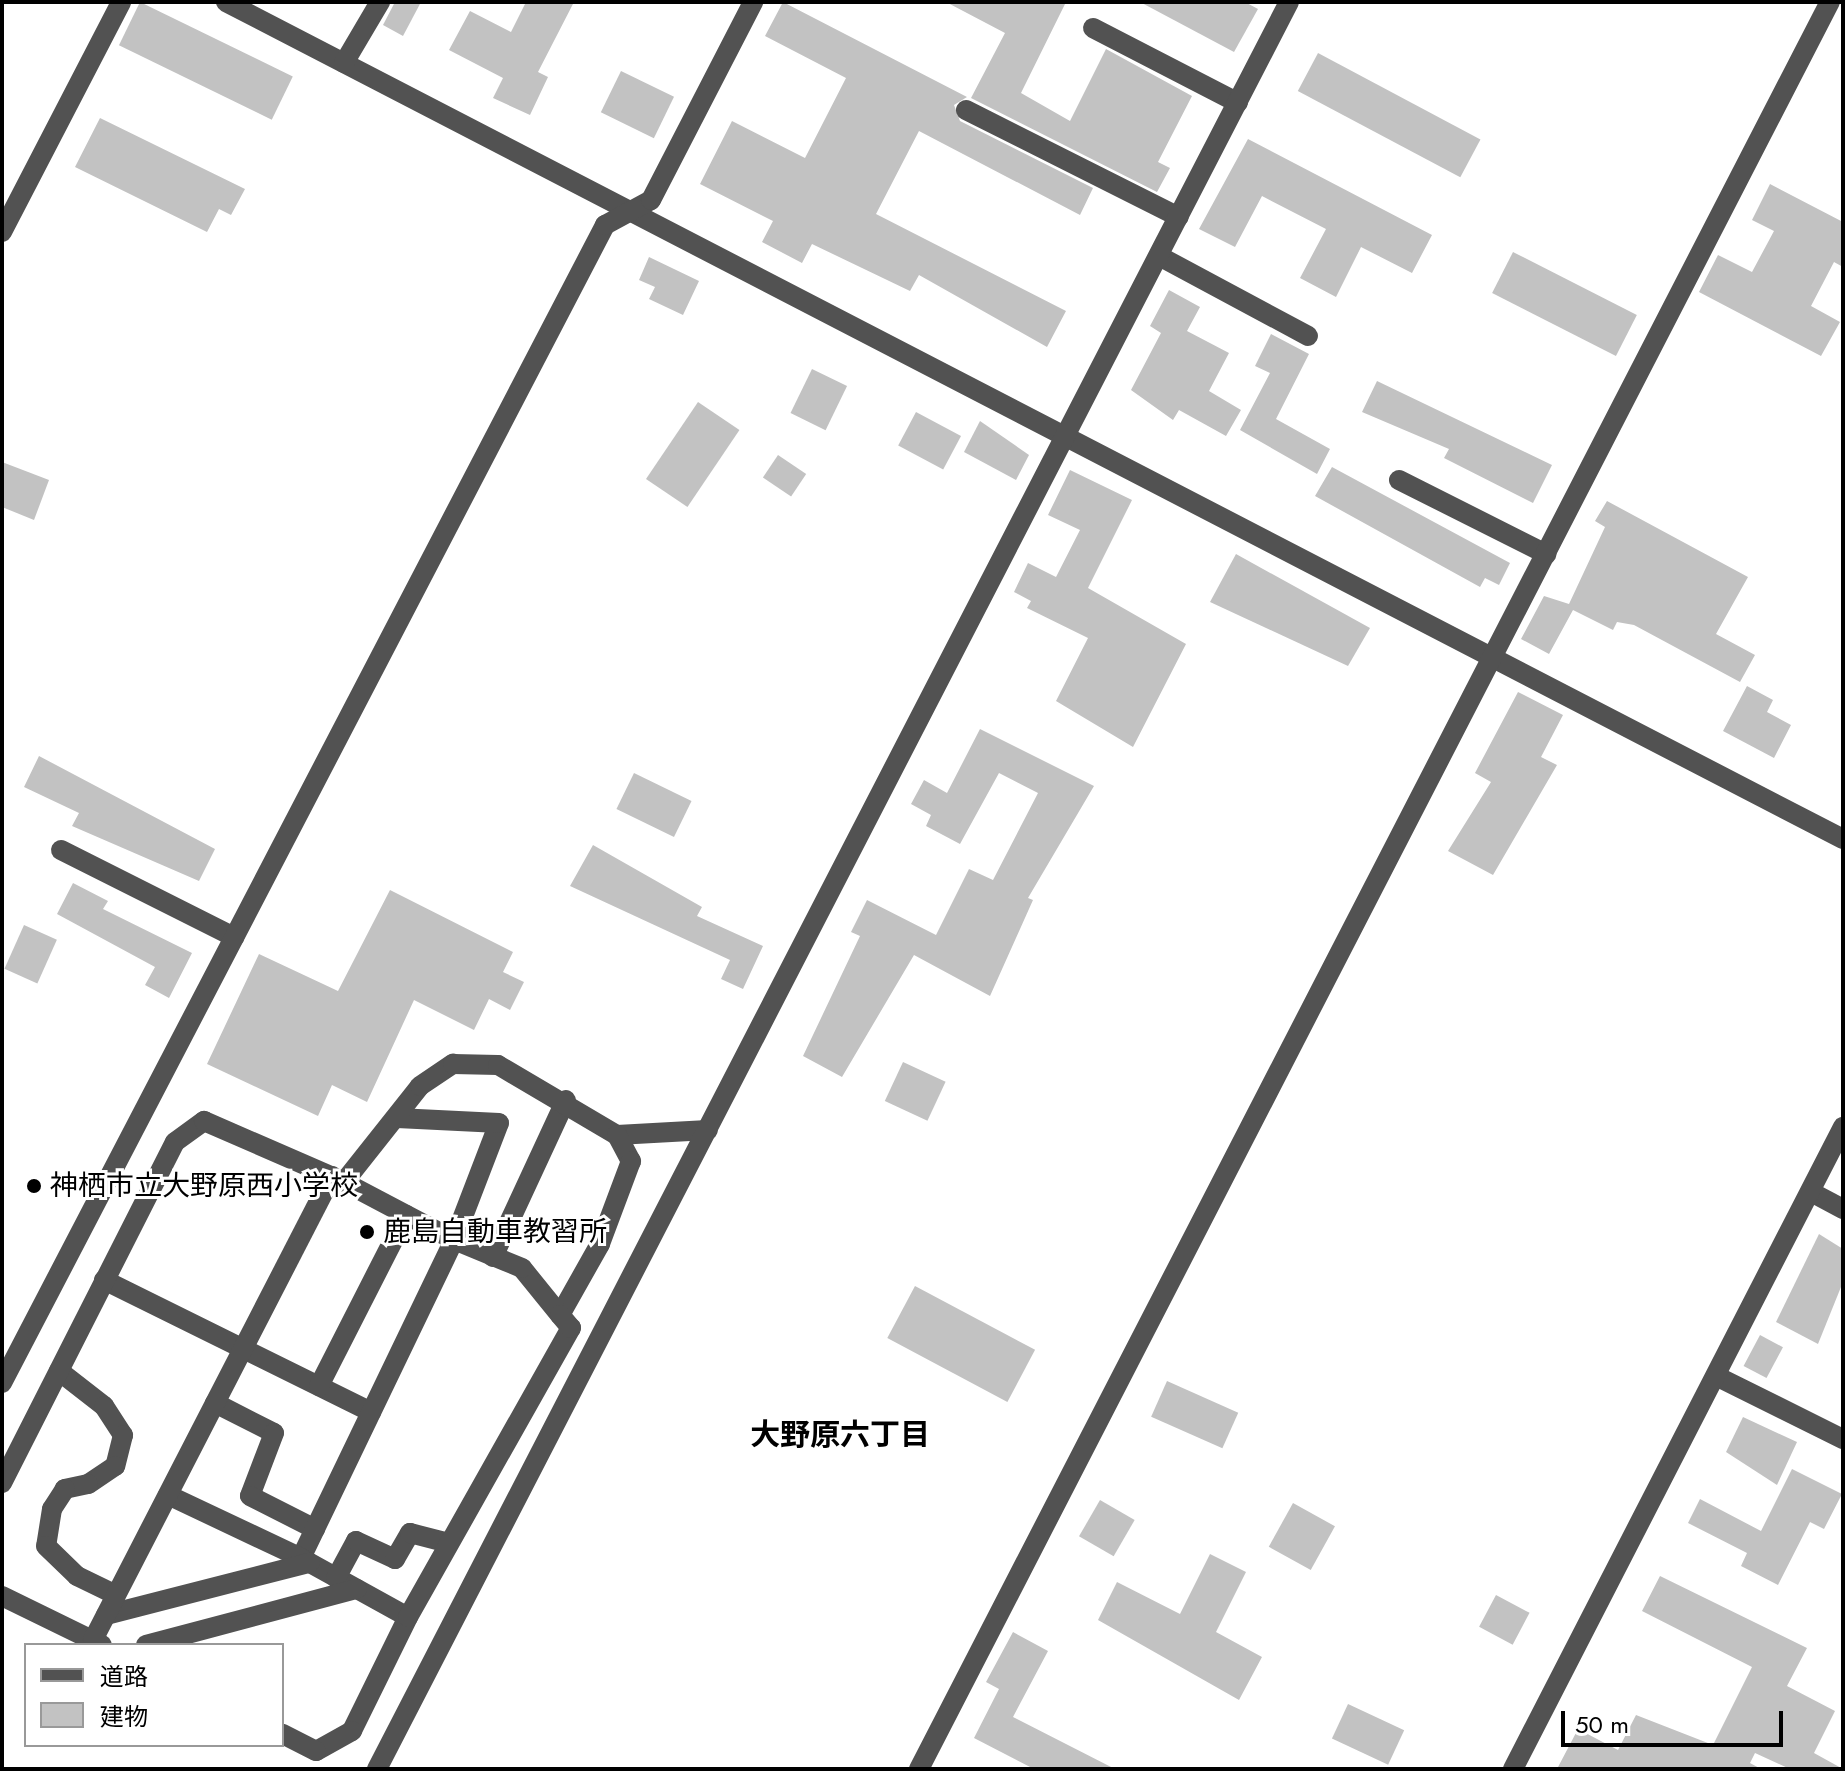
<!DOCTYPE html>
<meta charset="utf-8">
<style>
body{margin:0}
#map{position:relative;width:1845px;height:1771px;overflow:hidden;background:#fff;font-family:Jost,"Noto Sans JP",sans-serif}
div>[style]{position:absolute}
.building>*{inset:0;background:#c2c2c2;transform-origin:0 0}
.minor>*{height:20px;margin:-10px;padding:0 10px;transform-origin:10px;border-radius:10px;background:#525252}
.dots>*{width:22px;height:22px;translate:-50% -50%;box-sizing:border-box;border:4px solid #fff;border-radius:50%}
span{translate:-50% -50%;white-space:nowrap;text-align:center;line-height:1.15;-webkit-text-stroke:6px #fff;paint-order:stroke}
.poi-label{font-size:28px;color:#000}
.left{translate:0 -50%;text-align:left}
.neighbourhood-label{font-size:30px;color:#000;font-weight:700}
.frame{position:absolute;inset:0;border:4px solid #000;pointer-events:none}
.legend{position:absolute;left:24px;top:1643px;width:260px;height:104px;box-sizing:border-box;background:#fff;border:2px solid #999;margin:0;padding:10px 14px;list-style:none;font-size:24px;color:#000}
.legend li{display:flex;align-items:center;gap:16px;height:40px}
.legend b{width:40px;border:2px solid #999}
.scale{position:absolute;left:1561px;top:1711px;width:222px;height:36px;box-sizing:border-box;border:4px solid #000;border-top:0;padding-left:10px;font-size:24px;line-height:28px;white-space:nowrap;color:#000;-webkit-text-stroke:6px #fff;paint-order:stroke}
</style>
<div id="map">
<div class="building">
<i style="left:140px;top:2px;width:170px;height:48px;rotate:26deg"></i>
<i style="clip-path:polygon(395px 2px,421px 2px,403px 36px,383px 25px)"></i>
<i style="clip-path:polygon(526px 2px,574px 2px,538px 72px,548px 77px,530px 115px,493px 98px,503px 78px,449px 50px,470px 11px,511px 32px)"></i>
<i style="clip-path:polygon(783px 2px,967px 97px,954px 105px,960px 121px,1093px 188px,1080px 215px,919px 131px,876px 214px,1066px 311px,1047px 347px,919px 275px,910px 291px,812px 244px,802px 263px,762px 242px,773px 221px,700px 184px,732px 121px,805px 158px,846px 78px,765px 36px)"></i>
<i style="clip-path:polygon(946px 2px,1066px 2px,1021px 93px,1070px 121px,1106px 49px,1192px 96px,1158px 162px,1170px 168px,1157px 192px,971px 98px,1005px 33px)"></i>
<i style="clip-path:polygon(1140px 2px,1245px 2px,1258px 9px,1234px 52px)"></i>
<i style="left:1318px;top:53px;width:184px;height:43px;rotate:28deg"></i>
<i style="left:621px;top:71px;width:59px;height:46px;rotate:26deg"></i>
<i style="clip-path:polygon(100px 118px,245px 189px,231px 215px,219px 209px,207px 232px,75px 167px)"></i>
<i style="clip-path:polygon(1248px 139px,1432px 235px,1412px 273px,1361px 247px,1336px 297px,1300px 278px,1326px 229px,1262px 196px,1235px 247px,1199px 229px)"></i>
<i style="clip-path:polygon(1770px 184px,1843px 222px,1843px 267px,1834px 262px,1811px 306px,1840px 322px,1821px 356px,1699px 292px,1718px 255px,1752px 272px,1774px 231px,1752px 220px)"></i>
<i style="left:1513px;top:252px;width:139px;height:46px;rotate:27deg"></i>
<i style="clip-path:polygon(649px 257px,699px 281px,683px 315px,649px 299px,655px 287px,639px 280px)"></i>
<i style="clip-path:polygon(1169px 290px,1200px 307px,1187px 331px,1229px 353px,1209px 391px,1241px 410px,1226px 436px,1179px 410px,1173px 420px,1131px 390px,1161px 333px,1150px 326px)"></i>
<i style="clip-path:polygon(1271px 334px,1309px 354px,1276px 419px,1330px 449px,1317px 474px,1240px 430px,1270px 373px,1255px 366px)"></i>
<i style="left:812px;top:369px;width:39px;height:49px;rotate:26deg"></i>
<i style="clip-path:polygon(1377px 381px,1552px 465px,1533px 503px,1444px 458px,1449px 449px,1362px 412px)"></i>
<i style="left:698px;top:402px;width:50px;height:93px;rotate:34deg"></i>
<i style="left:916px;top:412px;width:51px;height:38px;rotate:28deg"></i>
<i style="clip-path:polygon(980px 421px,1029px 455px,1016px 480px,964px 452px)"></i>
<i style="left:778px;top:455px;width:34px;height:27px;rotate:34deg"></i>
<i style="clip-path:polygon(2px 462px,49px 480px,34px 520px,2px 507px)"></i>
<i style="clip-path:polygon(1332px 467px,1510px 563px,1499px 585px,1485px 578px,1480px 587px,1315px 496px)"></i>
<i style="clip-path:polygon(1070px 470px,1132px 500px,1088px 588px,1186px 644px,1133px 747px,1056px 701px,1088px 638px,1027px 608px,1031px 601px,1014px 592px,1028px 563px,1056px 577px,1080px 530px,1048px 515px)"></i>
<i style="clip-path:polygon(1607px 501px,1748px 577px,1716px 634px,1755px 655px,1740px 682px,1634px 625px,1617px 622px,1613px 630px,1573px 610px,1549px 654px,1521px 639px,1544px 596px,1569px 604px,1605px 527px,1595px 521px)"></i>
<i style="clip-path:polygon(1236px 554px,1370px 628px,1348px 666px,1210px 602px)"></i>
<i style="clip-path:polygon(1747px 686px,1773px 700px,1767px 712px,1791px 725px,1774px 758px,1723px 731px)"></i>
<i style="clip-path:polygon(1518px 692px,1563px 715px,1541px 757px,1557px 765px,1493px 875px,1448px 851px,1491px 782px,1475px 773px)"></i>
<i style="clip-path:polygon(980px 729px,1094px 786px,1028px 898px,1033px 900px,990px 996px,914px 955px,842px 1077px,803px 1056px,860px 936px,851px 932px,867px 900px,936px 935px,969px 869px,993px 880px,1038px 793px,999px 773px,960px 844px,926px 826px,931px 815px,911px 804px,924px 780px,947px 793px)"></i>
<i style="clip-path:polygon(39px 756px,215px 849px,199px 881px,72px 826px,79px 813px,24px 787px)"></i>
<i style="left:634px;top:773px;width:64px;height:40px;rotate:26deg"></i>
<i style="clip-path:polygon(593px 845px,702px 907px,697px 916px,763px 946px,743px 989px,721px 979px,730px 960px,570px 886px)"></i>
<i style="clip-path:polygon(73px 883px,108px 901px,103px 909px,192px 953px,169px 998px,145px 985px,155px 967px,57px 914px)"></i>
<i style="clip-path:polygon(390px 890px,513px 952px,503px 972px,524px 982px,510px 1010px,489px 999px,474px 1030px,414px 1000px,367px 1102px,332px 1085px,318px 1116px,207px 1064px,259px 954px,338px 991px)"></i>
<i style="left:24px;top:925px;width:36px;height:48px;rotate:24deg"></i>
<i style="left:903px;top:1062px;width:47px;height:43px;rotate:25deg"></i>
<i style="clip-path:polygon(1819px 1234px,1843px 1249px,1843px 1282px,1818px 1344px,1776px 1322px)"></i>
<i style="left:915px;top:1286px;width:136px;height:59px;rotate:28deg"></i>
<i style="left:1760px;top:1335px;width:26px;height:35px;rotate:28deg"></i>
<i style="left:1167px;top:1381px;width:78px;height:39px;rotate:24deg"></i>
<i style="clip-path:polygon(1743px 1417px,1797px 1442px,1777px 1485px,1726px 1452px)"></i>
<i style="clip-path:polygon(1792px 1469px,1842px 1494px,1824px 1529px,1810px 1522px,1778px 1585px,1741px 1566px,1747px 1553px,1688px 1523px,1700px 1499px,1761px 1531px)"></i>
<i style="left:1100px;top:1500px;width:40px;height:42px;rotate:30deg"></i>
<i style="left:1293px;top:1503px;width:48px;height:50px;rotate:29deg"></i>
<i style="clip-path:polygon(1210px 1554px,1246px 1572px,1216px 1632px,1262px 1657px,1239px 1700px,1098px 1620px,1117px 1582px,1180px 1614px)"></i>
<i style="clip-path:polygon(1660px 1576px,1807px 1648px,1787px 1686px,1835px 1711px,1814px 1753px,1843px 1769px,1790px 1769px,1755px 1753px,1750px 1763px,1761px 1769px,1557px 1769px,1578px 1729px,1618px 1750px,1636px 1715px,1713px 1745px,1752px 1667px,1642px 1611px)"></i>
<i style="left:1496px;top:1595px;width:38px;height:36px;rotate:28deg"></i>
<i style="clip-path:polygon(1013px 1632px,1048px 1651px,1013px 1717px,1115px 1769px,1034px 1769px,974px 1738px,999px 1689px,986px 1682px)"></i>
<i style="left:1348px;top:1704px;width:62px;height:38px;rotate:25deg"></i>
</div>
<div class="minor">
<i style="left:226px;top:2px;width:1821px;rotate:27.37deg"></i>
<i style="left:1093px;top:28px;width:163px;rotate:27.3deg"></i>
<i style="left:344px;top:63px;width:71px;rotate:-59.5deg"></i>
<i style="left:966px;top:110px;width:238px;rotate:26.7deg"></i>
<i style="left:2px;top:232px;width:259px;rotate:-62.6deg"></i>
<i style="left:1159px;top:256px;width:169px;rotate:28.2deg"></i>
<i style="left:1399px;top:480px;width:165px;rotate:26.7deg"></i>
<i style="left:61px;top:850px;width:194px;rotate:26.7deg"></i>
<i style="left:617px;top:1135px;width:91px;rotate:-3.1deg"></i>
<i style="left:344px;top:1182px;width:124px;rotate:27.8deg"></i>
<i style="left:454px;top:1240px;width:125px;rotate:-69deg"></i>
<i style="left:499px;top:1123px;width:102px;rotate:-177.2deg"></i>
<i style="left:1811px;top:1192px;width:36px;rotate:28deg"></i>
<i style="left:493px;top:1257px;width:173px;rotate:-65.1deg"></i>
<i style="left:104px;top:1280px;width:298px;rotate:26.3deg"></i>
<i style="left:59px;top:1371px;width:57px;rotate:37.9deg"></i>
<i style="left:104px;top:1406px;width:35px;rotate:57deg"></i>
<i style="left:123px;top:1435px;width:32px;rotate:104deg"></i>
<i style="left:115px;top:1466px;width:32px;rotate:146deg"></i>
<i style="left:88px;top:1484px;width:24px;rotate:168deg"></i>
<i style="left:65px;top:1489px;width:24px;rotate:123deg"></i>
<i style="left:52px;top:1509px;width:37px;rotate:99deg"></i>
<i style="left:46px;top:1546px;width:43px;rotate:44.1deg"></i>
<i style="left:77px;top:1576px;width:43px;rotate:26deg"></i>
<i style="left:1718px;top:1377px;width:140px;rotate:26.4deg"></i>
<i style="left:2px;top:1383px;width:1306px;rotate:-62.49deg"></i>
<i style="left:605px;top:225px;width:52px;rotate:-28.5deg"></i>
<i style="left:651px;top:200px;width:223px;rotate:-62.7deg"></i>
<i style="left:319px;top:1386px;width:192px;rotate:-63deg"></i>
<i style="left:215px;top:1403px;width:66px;rotate:27deg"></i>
<i style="left:274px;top:1433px;width:67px;rotate:110.9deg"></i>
<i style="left:250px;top:1496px;width:73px;rotate:26.9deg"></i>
<i style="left:2px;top:1483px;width:382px;rotate:-63.1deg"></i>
<i style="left:175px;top:1142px;width:36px;rotate:-36deg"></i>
<i style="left:204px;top:1121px;width:153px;rotate:23.5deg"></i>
<i style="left:344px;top:1182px;width:122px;rotate:-51.6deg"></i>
<i style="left:420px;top:1086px;width:40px;rotate:-34deg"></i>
<i style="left:453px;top:1064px;width:45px;rotate:1.3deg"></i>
<i style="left:498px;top:1065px;width:138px;rotate:30.5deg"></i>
<i style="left:617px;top:1135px;width:30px;rotate:62deg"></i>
<i style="left:631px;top:1161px;width:89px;rotate:110.5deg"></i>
<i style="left:600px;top:1244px;width:81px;rotate:119.4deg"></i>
<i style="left:560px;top:1315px;width:60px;rotate:-129deg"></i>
<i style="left:522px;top:1268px;width:74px;rotate:-157.6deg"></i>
<i style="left:454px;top:1240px;width:353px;rotate:115.7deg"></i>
<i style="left:301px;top:1558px;width:122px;rotate:28.9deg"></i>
<i style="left:408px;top:1617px;width:127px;rotate:116.2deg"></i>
<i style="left:352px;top:1731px;width:41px;rotate:150.9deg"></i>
<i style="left:316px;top:1751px;width:38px;rotate:-153deg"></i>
<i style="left:168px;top:1495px;width:147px;rotate:25.3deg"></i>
<i style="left:336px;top:1578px;width:42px;rotate:-61.6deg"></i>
<i style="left:356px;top:1541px;width:43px;rotate:24.8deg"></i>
<i style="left:395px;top:1559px;width:30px;rotate:-60deg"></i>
<i style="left:410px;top:1533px;width:40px;rotate:14.4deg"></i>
<i style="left:2px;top:1596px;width:111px;rotate:26.1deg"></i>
<i style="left:106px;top:1615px;width:210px;rotate:-14.4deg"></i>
<i style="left:408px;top:1617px;width:332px;rotate:-60.6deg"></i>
<i style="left:571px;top:1328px;width:17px;rotate:-130deg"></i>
<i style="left:93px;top:1640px;width:522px;rotate:-62.75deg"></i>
<i style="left:146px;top:1645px;width:218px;rotate:-14.9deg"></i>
<i style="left:377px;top:1769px;width:1988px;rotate:-62.7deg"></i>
<i style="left:919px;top:1769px;width:1988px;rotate:-62.73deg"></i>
<i style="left:1513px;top:1769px;width:722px;rotate:-62.8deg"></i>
</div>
<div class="dots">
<i style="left:34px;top:1186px;background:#000"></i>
<i style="left:367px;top:1232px;background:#000"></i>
</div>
<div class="poi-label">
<span class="left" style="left:50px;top:1186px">神栖市立大野原西小学校</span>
<span class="left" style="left:383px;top:1232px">鹿島自動車教習所</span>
</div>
<div class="neighbourhood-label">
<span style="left:840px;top:1435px">大野原六丁目</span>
</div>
<div class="frame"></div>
<ul class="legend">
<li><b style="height:10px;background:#525252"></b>道路</li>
<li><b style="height:22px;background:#c2c2c2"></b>建物</li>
</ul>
<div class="scale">50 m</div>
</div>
